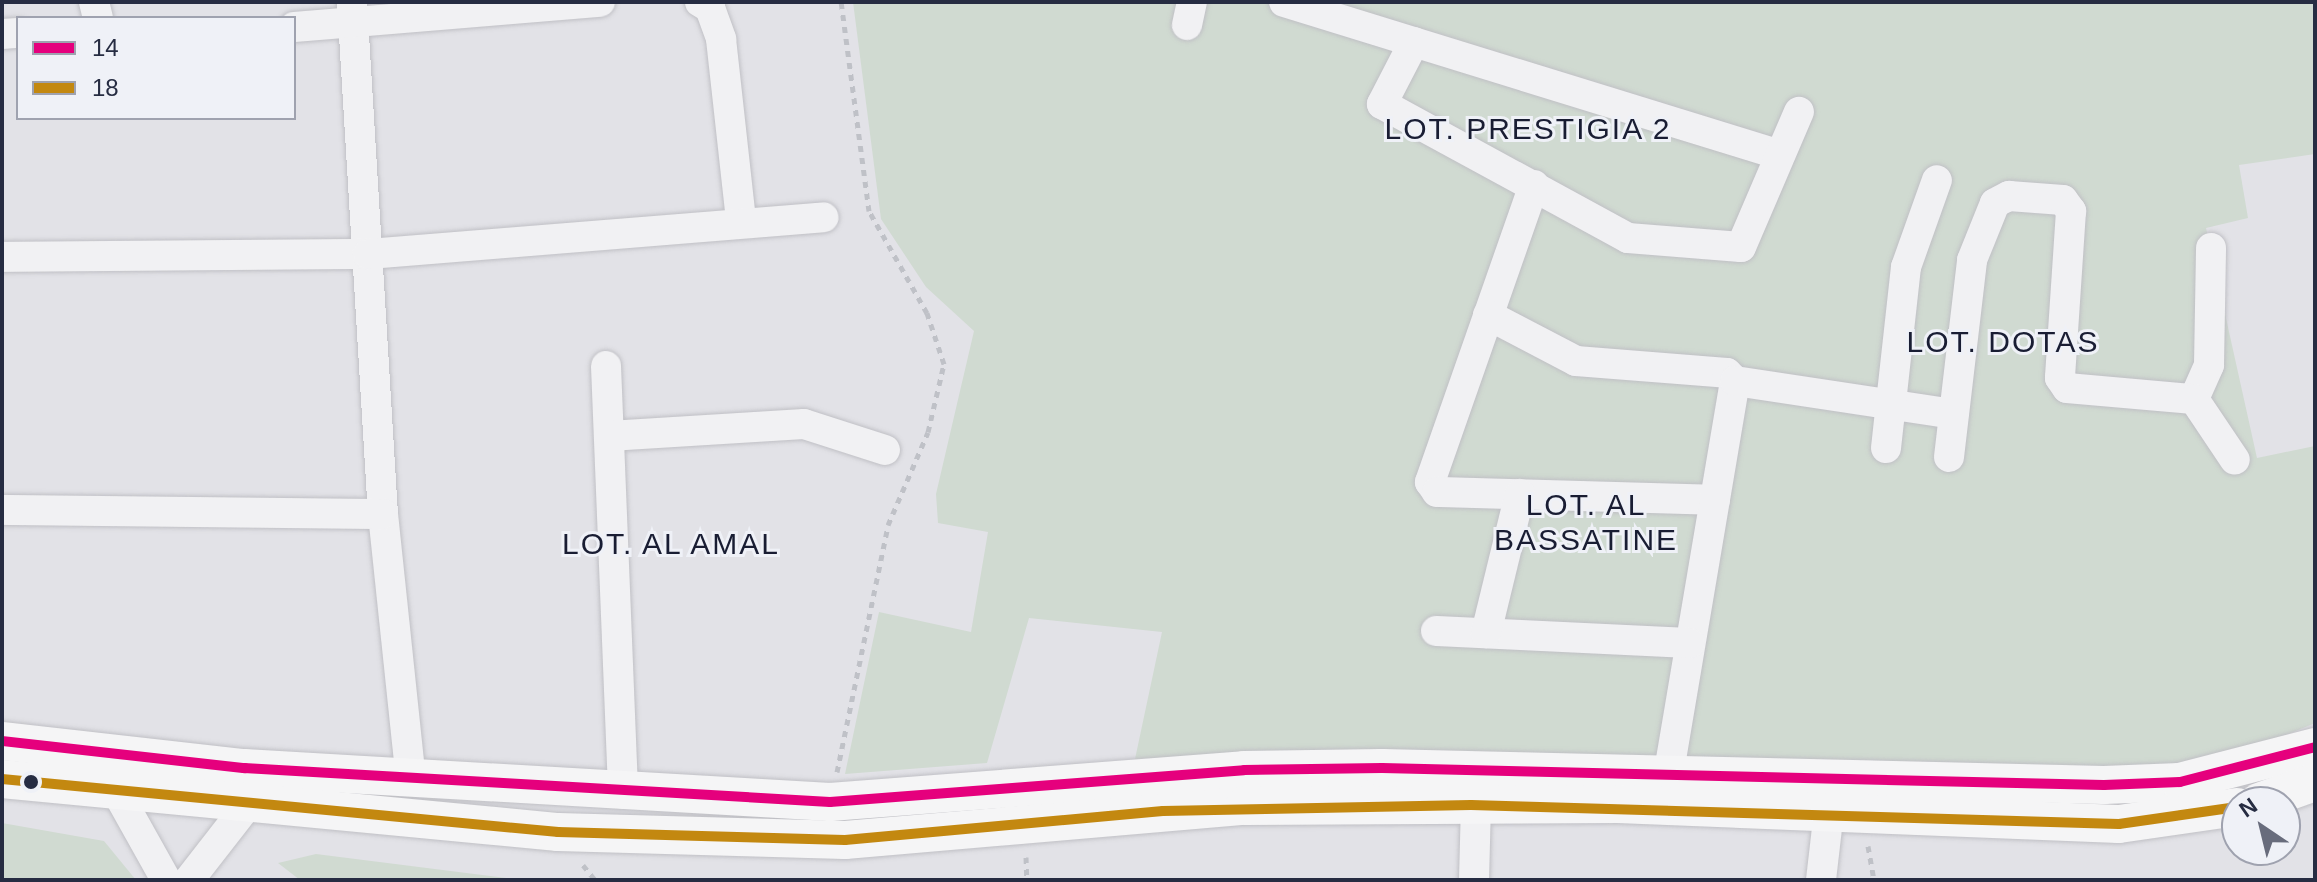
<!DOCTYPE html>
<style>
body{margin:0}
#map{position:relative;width:2317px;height:882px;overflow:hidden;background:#e2e2e7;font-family:Arial,sans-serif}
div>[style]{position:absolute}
.green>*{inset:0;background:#d0dad1}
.path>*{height:5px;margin-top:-2.5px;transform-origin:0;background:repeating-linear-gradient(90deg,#bfc1c7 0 6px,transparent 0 12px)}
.roads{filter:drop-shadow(0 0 2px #c0c0c5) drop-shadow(0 0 2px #c0c0c5)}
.minor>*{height:30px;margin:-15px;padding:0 15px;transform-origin:15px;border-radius:15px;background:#f1f1f3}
.major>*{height:38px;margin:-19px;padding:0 19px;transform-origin:19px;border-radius:19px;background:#f5f5f6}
.bus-1>*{height:10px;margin:-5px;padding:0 5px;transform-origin:5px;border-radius:5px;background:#e5007d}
.bus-2>*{height:10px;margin:-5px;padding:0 5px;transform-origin:5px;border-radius:5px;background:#c38810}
.dots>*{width:22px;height:22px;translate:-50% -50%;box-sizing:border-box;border:4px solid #eff1f7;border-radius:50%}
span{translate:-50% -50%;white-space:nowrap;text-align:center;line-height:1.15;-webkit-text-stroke:6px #eff1f7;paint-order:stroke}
.quarter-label{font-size:30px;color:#191d33;letter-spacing:2px}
.frame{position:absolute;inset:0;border:4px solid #262c42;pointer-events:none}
.legend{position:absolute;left:16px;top:16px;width:280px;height:104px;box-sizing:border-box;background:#eff1f7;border:2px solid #9fa2af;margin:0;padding:10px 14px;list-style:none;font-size:24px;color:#262c42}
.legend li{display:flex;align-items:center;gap:16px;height:40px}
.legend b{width:40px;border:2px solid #9fa2af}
.north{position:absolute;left:2221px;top:786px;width:80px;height:80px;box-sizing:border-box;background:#eff1f7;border:2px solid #9fa2af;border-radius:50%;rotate:325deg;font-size:22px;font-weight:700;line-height:32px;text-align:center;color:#262c42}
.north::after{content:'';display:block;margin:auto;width:28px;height:36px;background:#686c7c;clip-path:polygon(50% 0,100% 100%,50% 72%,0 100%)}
</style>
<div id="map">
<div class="green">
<i style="clip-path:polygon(853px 2px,2315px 2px,2315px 154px,2239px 165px,2248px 218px,2206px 228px,2257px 458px,2315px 446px,2315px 723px,2259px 746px,2148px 772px,1349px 752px,1135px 759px,1162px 632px,1029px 618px,987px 763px,845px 774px,879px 612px,971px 632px,988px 532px,938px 523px,936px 494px,974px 331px,926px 287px,881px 219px)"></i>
<i style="clip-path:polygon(2px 823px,104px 841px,136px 880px,2px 880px)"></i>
<i style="clip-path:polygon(316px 854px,522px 880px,300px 880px,278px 863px)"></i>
</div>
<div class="path">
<i style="left:837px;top:772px;width:252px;rotate:-78.3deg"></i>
<i style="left:888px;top:525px;width:101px;rotate:-66.7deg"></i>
<i style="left:928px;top:432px;width:70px;rotate:-76.8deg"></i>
<i style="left:944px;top:364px;width:54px;rotate:-108.4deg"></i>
<i style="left:927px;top:313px;width:117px;rotate:-119.6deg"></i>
<i style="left:869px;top:211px;width:211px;rotate:-97.6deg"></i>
<i style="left:1868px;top:846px;width:35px;rotate:80deg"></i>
<i style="left:1026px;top:857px;width:23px;rotate:88deg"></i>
<i style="left:583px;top:865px;width:19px;rotate:51deg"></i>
</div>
<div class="roads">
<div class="minor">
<i style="left:94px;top:2px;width:16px;rotate:76deg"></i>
<i style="left:352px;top:2px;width:513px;rotate:86.54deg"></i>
<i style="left:383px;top:514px;width:260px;rotate:84deg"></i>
<i style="left:700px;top:2px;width:12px;rotate:31deg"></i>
<i style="left:710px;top:8px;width:33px;rotate:70deg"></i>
<i style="left:721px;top:39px;width:182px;rotate:83.7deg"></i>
<i style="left:1284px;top:2px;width:519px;rotate:17.14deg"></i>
<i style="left:1187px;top:25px;width:24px;rotate:-78deg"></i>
<i style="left:294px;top:27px;width:307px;rotate:-4.7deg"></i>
<i style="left:2px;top:34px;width:16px;rotate:-4deg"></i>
<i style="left:1414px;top:42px;width:70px;rotate:117.3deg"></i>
<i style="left:1382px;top:104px;width:280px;rotate:28.6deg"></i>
<i style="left:1628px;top:238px;width:113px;rotate:4.6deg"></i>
<i style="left:1741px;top:247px;width:147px;rotate:-66.8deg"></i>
<i style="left:1534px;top:185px;width:315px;rotate:109.3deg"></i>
<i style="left:1430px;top:482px;width:12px;rotate:55deg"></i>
<i style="left:1437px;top:492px;width:278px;rotate:1.6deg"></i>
<i style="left:2px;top:257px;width:366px;rotate:-0.5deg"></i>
<i style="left:368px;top:254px;width:457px;rotate:-4.6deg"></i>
<i style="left:1488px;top:315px;width:99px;rotate:27.6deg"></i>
<i style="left:1576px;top:361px;width:151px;rotate:4.5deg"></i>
<i style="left:1727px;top:373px;width:11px;rotate:45deg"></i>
<i style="left:1735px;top:381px;width:395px;rotate:99.6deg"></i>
<i style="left:606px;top:366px;width:428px;rotate:87.7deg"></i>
<i style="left:1735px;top:381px;width:221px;rotate:8.6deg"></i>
<i style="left:2194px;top:399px;width:37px;rotate:-66deg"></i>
<i style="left:2209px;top:365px;width:117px;rotate:-89deg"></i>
<i style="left:609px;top:436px;width:195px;rotate:-3.5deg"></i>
<i style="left:804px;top:424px;width:85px;rotate:17.8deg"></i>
<i style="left:1886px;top:448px;width:182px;rotate:-83.7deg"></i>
<i style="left:1906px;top:267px;width:92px;rotate:-70.4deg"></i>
<i style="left:1949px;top:457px;width:198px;rotate:-83.3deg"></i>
<i style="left:1972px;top:260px;width:61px;rotate:-68deg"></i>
<i style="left:1995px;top:203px;width:16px;rotate:-27deg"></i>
<i style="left:2009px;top:196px;width:54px;rotate:4.2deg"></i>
<i style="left:2063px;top:200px;width:14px;rotate:54deg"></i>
<i style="left:2071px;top:211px;width:167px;rotate:93.8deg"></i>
<i style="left:2060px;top:378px;width:12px;rotate:55deg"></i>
<i style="left:2067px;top:388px;width:127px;rotate:5deg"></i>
<i style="left:2194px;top:399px;width:73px;rotate:56.1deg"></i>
<i style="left:2px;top:510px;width:381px;rotate:0.6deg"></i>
<i style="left:1436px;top:631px;width:254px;rotate:2.7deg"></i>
<i style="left:1486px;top:633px;width:143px;rotate:-76.3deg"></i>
<i style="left:118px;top:794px;width:98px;rotate:60.8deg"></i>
<i style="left:189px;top:880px;width:91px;rotate:-52.1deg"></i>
<i style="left:1474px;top:880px;width:75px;rotate:-88.5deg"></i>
<i style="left:1821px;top:880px;width:69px;rotate:-83.4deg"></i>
</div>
<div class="major">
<i style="left:2px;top:741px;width:244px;rotate:6.4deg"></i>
<i style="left:244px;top:768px;width:587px;rotate:3.32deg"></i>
<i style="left:830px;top:802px;width:415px;rotate:-4.4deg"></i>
<i style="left:1244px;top:770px;width:138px;rotate:-0.8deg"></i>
<i style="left:1382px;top:768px;width:722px;rotate:1.35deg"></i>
<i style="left:2104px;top:785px;width:76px;rotate:-2.3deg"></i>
<i style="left:2180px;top:782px;width:139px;rotate:-14.5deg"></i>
<i style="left:2px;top:779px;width:559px;rotate:5.45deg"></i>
<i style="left:558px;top:832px;width:287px;rotate:1.6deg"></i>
<i style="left:845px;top:840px;width:400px;rotate:-4.9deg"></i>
<i style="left:1244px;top:806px;width:374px;rotate:-0.3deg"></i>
<i style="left:1618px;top:804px;width:501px;rotate:2.29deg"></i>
<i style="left:2119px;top:824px;width:119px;rotate:-8.2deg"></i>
<i style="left:2259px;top:802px;width:59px;rotate:-19.7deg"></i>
</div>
</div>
<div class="bus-1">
<i style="left:2px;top:741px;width:244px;rotate:6.4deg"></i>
<i style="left:244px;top:768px;width:587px;rotate:3.32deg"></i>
<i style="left:830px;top:802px;width:415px;rotate:-4.4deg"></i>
<i style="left:1244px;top:770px;width:138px;rotate:-0.8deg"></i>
<i style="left:1382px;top:768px;width:722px;rotate:1.35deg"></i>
<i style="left:2104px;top:785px;width:76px;rotate:-2.3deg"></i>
<i style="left:2180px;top:782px;width:139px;rotate:-14.5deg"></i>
</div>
<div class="bus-2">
<i style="left:2px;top:779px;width:559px;rotate:5.45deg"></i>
<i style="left:558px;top:832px;width:287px;rotate:1.6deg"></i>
<i style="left:845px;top:840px;width:319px;rotate:-5.2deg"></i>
<i style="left:1163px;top:811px;width:308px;rotate:-1.1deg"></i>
<i style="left:1471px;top:805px;width:648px;rotate:1.68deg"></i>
<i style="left:2119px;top:824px;width:119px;rotate:-8.2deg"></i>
</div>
<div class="dots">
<i style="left:31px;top:782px;background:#262c42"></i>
</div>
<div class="quarter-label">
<span style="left:1528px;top:129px">LOT. PRESTIGIA 2</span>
<span style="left:2003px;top:342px">LOT. DOTAS</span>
<span style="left:1586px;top:522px">LOT. AL<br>BASSATINE</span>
<span style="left:671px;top:544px">LOT. AL AMAL</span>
</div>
<div class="frame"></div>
<ul class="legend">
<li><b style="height:10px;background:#e5007d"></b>14</li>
<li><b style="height:10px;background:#c38810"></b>18</li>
</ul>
<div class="north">N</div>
</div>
